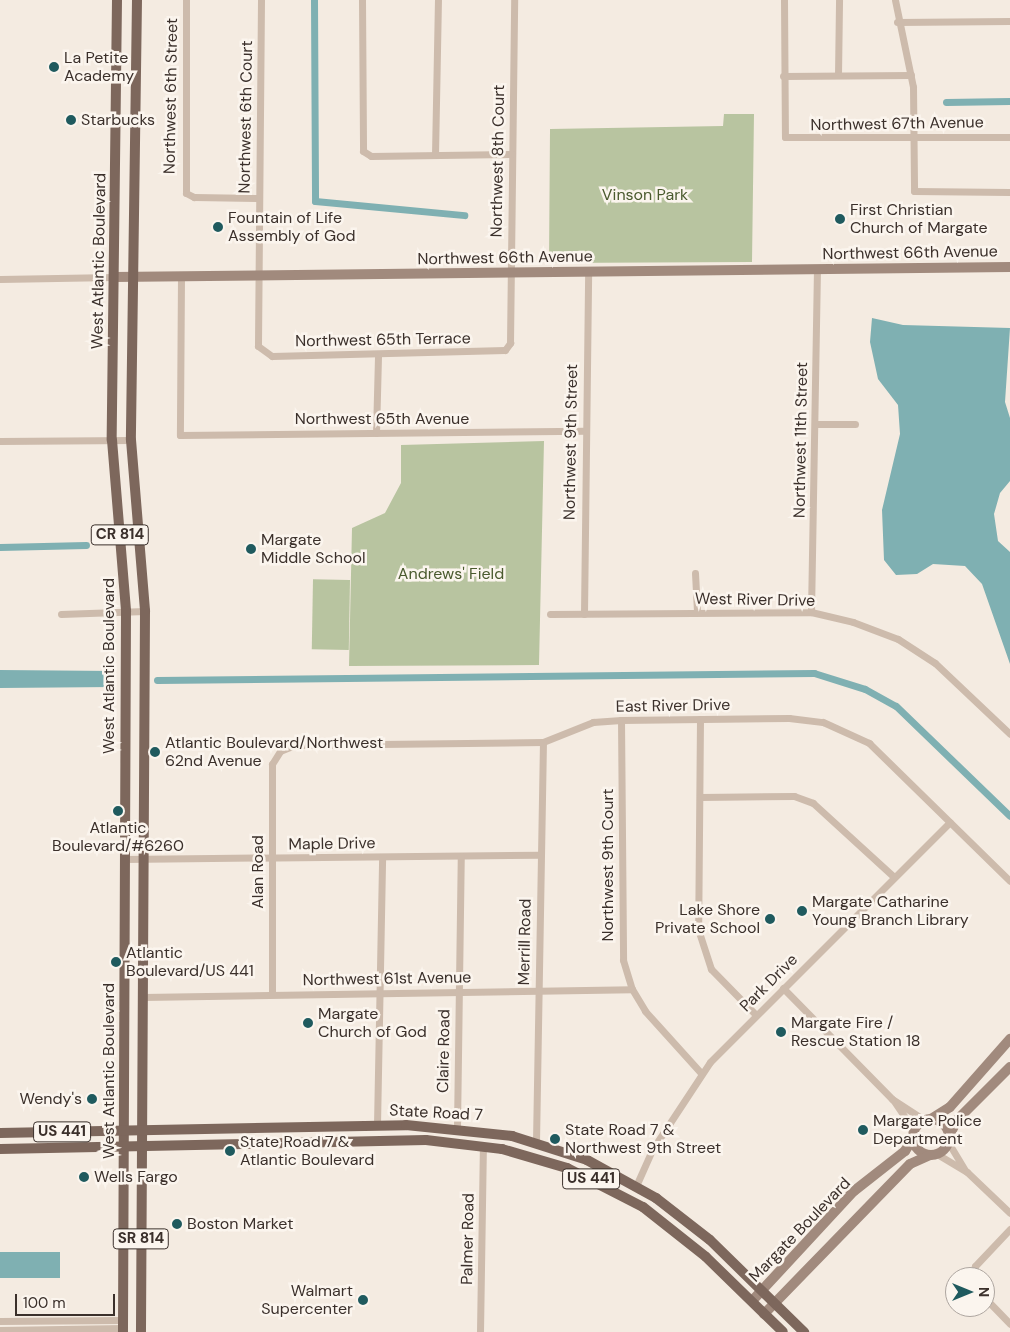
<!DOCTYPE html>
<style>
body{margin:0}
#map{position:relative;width:1010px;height:1332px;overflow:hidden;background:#f4ebe1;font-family:"DM Sans",sans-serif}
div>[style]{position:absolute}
.green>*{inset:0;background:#b8c4a0;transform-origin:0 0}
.water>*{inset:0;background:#7fb0b2;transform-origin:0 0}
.canal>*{height:7px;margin:-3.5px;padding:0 3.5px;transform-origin:3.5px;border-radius:3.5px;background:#7fb0b2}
.street>*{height:7px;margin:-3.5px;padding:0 3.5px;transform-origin:3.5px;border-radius:3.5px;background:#cdbbac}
.secondary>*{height:10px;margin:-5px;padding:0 5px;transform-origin:5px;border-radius:5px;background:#a18a7d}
.secondary>.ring{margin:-5px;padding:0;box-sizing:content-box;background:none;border:10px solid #a18a7d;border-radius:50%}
.primary>*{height:10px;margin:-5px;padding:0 5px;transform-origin:5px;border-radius:5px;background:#7d675c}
.dots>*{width:14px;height:14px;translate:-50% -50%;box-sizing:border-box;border:2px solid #fbf5ee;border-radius:50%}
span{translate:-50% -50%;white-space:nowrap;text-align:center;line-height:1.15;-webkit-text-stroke:5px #fbf5ee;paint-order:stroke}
.shield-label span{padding:1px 4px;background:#fbf5ee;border:1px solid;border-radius:4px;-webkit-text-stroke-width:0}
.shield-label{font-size:15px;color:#3b302b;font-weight:700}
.poi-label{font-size:16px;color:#3b302b}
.left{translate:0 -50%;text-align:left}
.right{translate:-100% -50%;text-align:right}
.street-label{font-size:16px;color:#3b302b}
.park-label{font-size:16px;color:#4a5a2e}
.north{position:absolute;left:945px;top:1267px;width:50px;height:50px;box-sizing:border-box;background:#fbf5ee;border:1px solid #aea6a0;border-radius:50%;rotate:90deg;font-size:14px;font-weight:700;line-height:20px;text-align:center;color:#3b302b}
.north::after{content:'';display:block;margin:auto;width:18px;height:22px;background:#1f5a5e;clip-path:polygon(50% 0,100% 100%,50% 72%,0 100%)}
.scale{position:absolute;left:15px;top:1294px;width:100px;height:22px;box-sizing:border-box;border:2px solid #3b302b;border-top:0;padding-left:6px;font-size:15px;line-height:18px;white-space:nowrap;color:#3b302b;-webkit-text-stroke:4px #fbf5ee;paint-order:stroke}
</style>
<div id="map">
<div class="green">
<i style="clip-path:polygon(724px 114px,754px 114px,752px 262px,549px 263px,550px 129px,723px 126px)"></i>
<i style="clip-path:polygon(544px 441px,539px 665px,349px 666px,352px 528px,385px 513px,401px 483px,401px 445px)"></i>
<i style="left:350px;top:580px;width:70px;height:37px;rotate:91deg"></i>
</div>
<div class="water">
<i style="clip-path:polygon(872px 318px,903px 325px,1010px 328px,1005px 402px,1010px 418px,1010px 481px,1000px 493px,994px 514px,998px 541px,1010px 552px,1010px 664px,982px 584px,965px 566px,933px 564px,917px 574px,896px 575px,884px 560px,882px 510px,900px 434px,898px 405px,878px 379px,870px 342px)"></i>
<i style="clip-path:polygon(0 670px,113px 671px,116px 678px,113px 687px,0 688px)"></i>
<i style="left:60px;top:1252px;width:26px;height:60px;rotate:90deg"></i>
</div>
<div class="canal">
<i style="left:314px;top:0;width:201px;rotate:89.7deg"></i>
<i style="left:315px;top:201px;width:150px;rotate:5.4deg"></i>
<i style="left:946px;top:102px;width:64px;rotate:-0.9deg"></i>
<i style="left:0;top:547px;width:86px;rotate:-1.3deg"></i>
<i style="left:157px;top:680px;width:657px;rotate:-0.61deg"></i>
<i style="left:814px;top:673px;width:53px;rotate:17.4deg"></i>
<i style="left:865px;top:689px;width:35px;rotate:29deg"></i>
<i style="left:896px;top:706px;width:158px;rotate:44deg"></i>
</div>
<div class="street">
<i style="left:186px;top:0;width:193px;rotate:90deg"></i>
<i style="left:186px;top:193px;width:9px;rotate:27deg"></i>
<i style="left:194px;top:197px;width:64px;rotate:0.9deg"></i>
<i style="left:261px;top:0;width:346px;rotate:90.5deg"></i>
<i style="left:258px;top:346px;width:17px;rotate:36deg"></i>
<i style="left:272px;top:356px;width:233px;rotate:-1.5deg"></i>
<i style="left:505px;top:350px;width:9px;rotate:-54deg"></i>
<i style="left:510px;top:343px;width:343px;rotate:-89.3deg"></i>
<i style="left:362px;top:0;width:151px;rotate:89.6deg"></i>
<i style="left:363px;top:151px;width:9px;rotate:32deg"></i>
<i style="left:371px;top:156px;width:141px;rotate:-0.8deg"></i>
<i style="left:784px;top:0;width:137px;rotate:89.6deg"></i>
<i style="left:785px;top:137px;width:225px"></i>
<i style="left:895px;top:0;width:89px;rotate:78.3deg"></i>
<i style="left:913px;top:87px;width:104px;rotate:89.4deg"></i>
<i style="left:914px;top:191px;width:96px;rotate:0.6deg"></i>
<i style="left:897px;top:22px;width:113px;rotate:-0.5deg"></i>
<i style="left:838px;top:75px;width:75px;rotate:-89.2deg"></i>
<i style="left:783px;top:76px;width:128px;rotate:-0.4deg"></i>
<i style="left:435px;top:155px;width:155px;rotate:-88.9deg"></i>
<i style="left:181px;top:277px;width:158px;rotate:90.4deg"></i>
<i style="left:180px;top:435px;width:405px;rotate:-0.6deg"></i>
<i style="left:0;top:279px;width:114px;rotate:-1deg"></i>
<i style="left:815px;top:424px;width:40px"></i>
<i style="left:376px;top:433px;width:78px;rotate:-88.5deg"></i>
<i style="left:0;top:441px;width:131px;rotate:-0.4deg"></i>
<i style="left:695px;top:573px;width:39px;rotate:87deg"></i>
<i style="left:811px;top:612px;width:343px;rotate:-89deg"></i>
<i style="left:61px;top:614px;width:84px;rotate:-2deg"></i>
<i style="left:550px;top:614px;width:261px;rotate:-0.4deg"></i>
<i style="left:811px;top:612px;width:43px;rotate:13.4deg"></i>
<i style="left:853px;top:622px;width:48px;rotate:20.7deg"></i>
<i style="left:898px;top:639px;width:44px;rotate:33deg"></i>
<i style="left:935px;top:663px;width:103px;rotate:43.4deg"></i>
<i style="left:584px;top:614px;width:343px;rotate:-89.3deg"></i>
<i style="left:700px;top:719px;width:210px;rotate:90.5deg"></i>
<i style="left:698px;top:929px;width:42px;rotate:72deg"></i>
<i style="left:711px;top:969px;width:64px;rotate:45.6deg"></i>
<i style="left:621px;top:720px;width:240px;rotate:89.5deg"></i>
<i style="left:623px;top:960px;width:30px;rotate:73deg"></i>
<i style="left:632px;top:989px;width:26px;rotate:59deg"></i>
<i style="left:645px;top:1011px;width:84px;rotate:47.9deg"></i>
<i style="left:700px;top:797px;width:94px;rotate:-0.6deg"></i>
<i style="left:794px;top:796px;width:20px;rotate:20deg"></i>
<i style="left:813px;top:803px;width:108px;rotate:42.4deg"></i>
<i style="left:124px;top:859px;width:416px;rotate:-0.6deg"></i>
<i style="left:783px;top:988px;width:156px;rotate:45.5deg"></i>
<i style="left:892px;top:1099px;width:38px;rotate:33deg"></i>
<i style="left:272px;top:994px;width:230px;rotate:-90deg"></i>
<i style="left:272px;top:764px;width:15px;rotate:-58deg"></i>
<i style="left:280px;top:751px;width:16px;rotate:-22deg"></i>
<i style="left:295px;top:745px;width:248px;rotate:-0.7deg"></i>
<i style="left:543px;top:742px;width:54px;rotate:-21.8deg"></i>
<i style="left:593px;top:722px;width:28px;rotate:-4deg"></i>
<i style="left:621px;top:720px;width:168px;rotate:-0.7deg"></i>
<i style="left:789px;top:718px;width:34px;rotate:7deg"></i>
<i style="left:823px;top:722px;width:51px;rotate:24.5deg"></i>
<i style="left:869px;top:743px;width:197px;rotate:44.4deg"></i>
<i style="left:143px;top:997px;width:489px;rotate:-0.9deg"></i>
<i style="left:894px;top:1101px;width:36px;rotate:56deg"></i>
<i style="left:377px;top:1125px;width:268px;rotate:-88.9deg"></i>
<i style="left:457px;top:1127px;width:271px;rotate:-89.2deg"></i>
<i style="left:536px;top:1142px;width:400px;rotate:-89deg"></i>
<i style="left:948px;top:1142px;width:33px;rotate:59deg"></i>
<i style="left:937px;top:1154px;width:35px;rotate:31deg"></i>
<i style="left:967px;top:1172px;width:59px;rotate:43.6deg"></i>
<i style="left:636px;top:1186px;width:39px;rotate:-66deg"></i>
<i style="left:652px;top:1150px;width:105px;rotate:-56.6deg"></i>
<i style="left:710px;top:1062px;width:339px;rotate:-45deg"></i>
<i style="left:973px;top:1277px;width:11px;rotate:-80deg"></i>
<i style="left:975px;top:1266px;width:51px;rotate:-46.6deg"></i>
<i style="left:985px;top:1298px;width:36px;rotate:46deg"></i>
<i style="left:0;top:1321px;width:123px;rotate:-0.5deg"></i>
<i style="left:0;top:1330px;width:123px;rotate:-0.9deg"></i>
<i style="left:480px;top:1332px;width:186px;rotate:-89.1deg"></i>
</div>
<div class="secondary">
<i style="left:114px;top:277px;width:896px;rotate:-0.64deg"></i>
<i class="ring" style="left:913px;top:1119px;width:26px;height:26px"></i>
<i style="left:931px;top:1119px;width:22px;rotate:-32deg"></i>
<i style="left:950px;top:1107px;width:91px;rotate:-48.6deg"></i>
<i style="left:949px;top:1136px;width:18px;rotate:-63deg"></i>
<i style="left:957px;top:1120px;width:75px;rotate:-45deg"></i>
<i style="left:752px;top:1301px;width:150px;rotate:-47.2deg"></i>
<i style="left:854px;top:1191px;width:65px;rotate:-38.1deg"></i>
<i style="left:905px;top:1151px;width:15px;rotate:-58deg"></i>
<i style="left:764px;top:1314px;width:209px;rotate:-45.8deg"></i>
<i style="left:910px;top:1164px;width:22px;rotate:-24deg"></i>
</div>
<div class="primary">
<i style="left:117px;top:0;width:440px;rotate:90.7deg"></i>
<i style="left:112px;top:440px;width:172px;rotate:85.3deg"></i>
<i style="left:126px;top:611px;width:721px;rotate:90.24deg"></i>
<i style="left:137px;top:0;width:440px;rotate:90.8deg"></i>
<i style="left:131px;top:440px;width:172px;rotate:85.3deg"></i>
<i style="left:145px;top:611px;width:721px;rotate:90.32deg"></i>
<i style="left:0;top:1133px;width:406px;rotate:-1.1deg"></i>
<i style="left:406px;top:1125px;width:107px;rotate:5.9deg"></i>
<i style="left:512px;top:1136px;width:79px;rotate:17.7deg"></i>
<i style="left:587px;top:1160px;width:79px;rotate:28.8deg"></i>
<i style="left:656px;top:1198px;width:68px;rotate:37.9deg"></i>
<i style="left:710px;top:1240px;width:132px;rotate:44.4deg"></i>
<i style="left:0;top:1149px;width:426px;rotate:-1.2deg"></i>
<i style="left:426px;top:1140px;width:77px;rotate:6.8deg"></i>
<i style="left:502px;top:1149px;width:68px;rotate:16.3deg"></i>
<i style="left:567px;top:1168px;width:85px;rotate:27.2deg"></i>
<i style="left:643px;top:1207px;width:80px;rotate:38.4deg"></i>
<i style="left:706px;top:1257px;width:107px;rotate:44.2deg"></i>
</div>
<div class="dots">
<i style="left:54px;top:67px;background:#1f5a5e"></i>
<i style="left:71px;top:120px;background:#1f5a5e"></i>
<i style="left:840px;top:219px;background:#1f5a5e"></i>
<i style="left:218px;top:227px;background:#1f5a5e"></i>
<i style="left:251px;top:549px;background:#1f5a5e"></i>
<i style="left:155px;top:752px;background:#1f5a5e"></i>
<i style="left:118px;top:811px;background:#1f5a5e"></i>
<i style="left:802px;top:911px;background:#1f5a5e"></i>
<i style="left:770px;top:919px;background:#1f5a5e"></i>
<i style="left:116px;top:962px;background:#1f5a5e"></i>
<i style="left:308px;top:1023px;background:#1f5a5e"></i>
<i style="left:781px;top:1032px;background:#1f5a5e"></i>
<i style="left:92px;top:1099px;background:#1f5a5e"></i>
<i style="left:863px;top:1130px;background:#1f5a5e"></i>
<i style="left:555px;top:1139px;background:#1f5a5e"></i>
<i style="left:230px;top:1151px;background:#1f5a5e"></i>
<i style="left:84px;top:1177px;background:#1f5a5e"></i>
<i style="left:177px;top:1224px;background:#1f5a5e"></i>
<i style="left:363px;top:1300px;background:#1f5a5e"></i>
</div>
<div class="shield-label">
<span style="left:120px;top:535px">CR 814</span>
<span style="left:62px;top:1132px">US 441</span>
<span style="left:591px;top:1179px">US 441</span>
<span style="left:141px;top:1239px">SR 814</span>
</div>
<div class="poi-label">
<span class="left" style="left:64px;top:67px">La Petite<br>Academy</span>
<span class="left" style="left:81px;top:120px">Starbucks</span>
<span class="left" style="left:850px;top:219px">First Christian<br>Church of Margate</span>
<span class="left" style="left:228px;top:227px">Fountain of Life<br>Assembly of God</span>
<span class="left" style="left:261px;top:549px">Margate<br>Middle School</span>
<span class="left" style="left:165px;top:752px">Atlantic Boulevard/Northwest<br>62nd Avenue</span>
<span style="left:118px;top:837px">Atlantic<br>Boulevard/#6260</span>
<span class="left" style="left:812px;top:911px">Margate Catharine<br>Young Branch Library</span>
<span class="right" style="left:760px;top:919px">Lake Shore<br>Private School</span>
<span class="left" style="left:126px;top:962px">Atlantic<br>Boulevard/US 441</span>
<span class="left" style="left:318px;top:1023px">Margate<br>Church of God</span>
<span class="left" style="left:791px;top:1032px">Margate Fire /<br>Rescue Station 18</span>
<span class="right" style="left:82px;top:1099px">Wendy's</span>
<span class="left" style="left:873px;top:1130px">Margate Police<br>Department</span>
<span class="left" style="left:565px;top:1139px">State Road 7 &amp;<br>Northwest 9th Street</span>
<span class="left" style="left:240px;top:1151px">State Road 7 &amp;<br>Atlantic Boulevard</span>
<span class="left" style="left:94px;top:1177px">Wells Fargo</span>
<span class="left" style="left:187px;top:1224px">Boston Market</span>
<span class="right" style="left:353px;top:1300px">Walmart<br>Supercenter</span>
</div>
<div class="street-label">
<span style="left:171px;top:96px;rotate:-89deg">Northwest 6th Street</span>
<span style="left:246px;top:117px;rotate:-89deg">Northwest 6th Court</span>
<span style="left:897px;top:124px;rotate:-1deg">Northwest 67th Avenue</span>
<span style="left:498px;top:161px;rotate:-89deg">Northwest 8th Court</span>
<span style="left:910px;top:253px;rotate:-1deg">Northwest 66th Avenue</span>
<span style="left:505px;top:258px;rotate:-1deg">Northwest 66th Avenue</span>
<span style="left:99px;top:261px;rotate:-89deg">West Atlantic Boulevard</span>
<span style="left:383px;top:340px;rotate:-1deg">Northwest 65th Terrace</span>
<span style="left:382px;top:419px">Northwest 65th Avenue</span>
<span style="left:801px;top:440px;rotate:-89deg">Northwest 11th Street</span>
<span style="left:571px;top:442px;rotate:-89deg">Northwest 9th Street</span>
<span style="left:755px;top:600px;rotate:1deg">West River Drive</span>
<span style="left:109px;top:666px;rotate:-90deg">West Atlantic Boulevard</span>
<span style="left:673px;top:706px;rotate:-1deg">East River Drive</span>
<span style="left:332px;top:844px;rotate:-1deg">Maple Drive</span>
<span style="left:608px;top:865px;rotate:-90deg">Northwest 9th Court</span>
<span style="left:258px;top:872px;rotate:-90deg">Alan Road</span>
<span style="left:525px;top:942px;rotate:-89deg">Merrill Road</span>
<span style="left:387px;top:979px;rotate:-1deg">Northwest 61st Avenue</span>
<span style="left:769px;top:983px;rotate:-45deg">Park Drive</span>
<span style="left:444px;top:1051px;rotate:-89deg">Claire Road</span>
<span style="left:109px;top:1071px;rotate:-90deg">West Atlantic Boulevard</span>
<span style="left:436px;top:1113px;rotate:3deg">State Road 7</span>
<span style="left:800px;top:1230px;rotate:-46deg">Margate Boulevard</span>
<span style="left:468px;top:1239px;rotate:-89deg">Palmer Road</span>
</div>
<div class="park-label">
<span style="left:645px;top:195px">Vinson Park</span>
<span style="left:451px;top:574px">Andrews' Field</span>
</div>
<div class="north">N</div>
<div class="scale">100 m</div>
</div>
